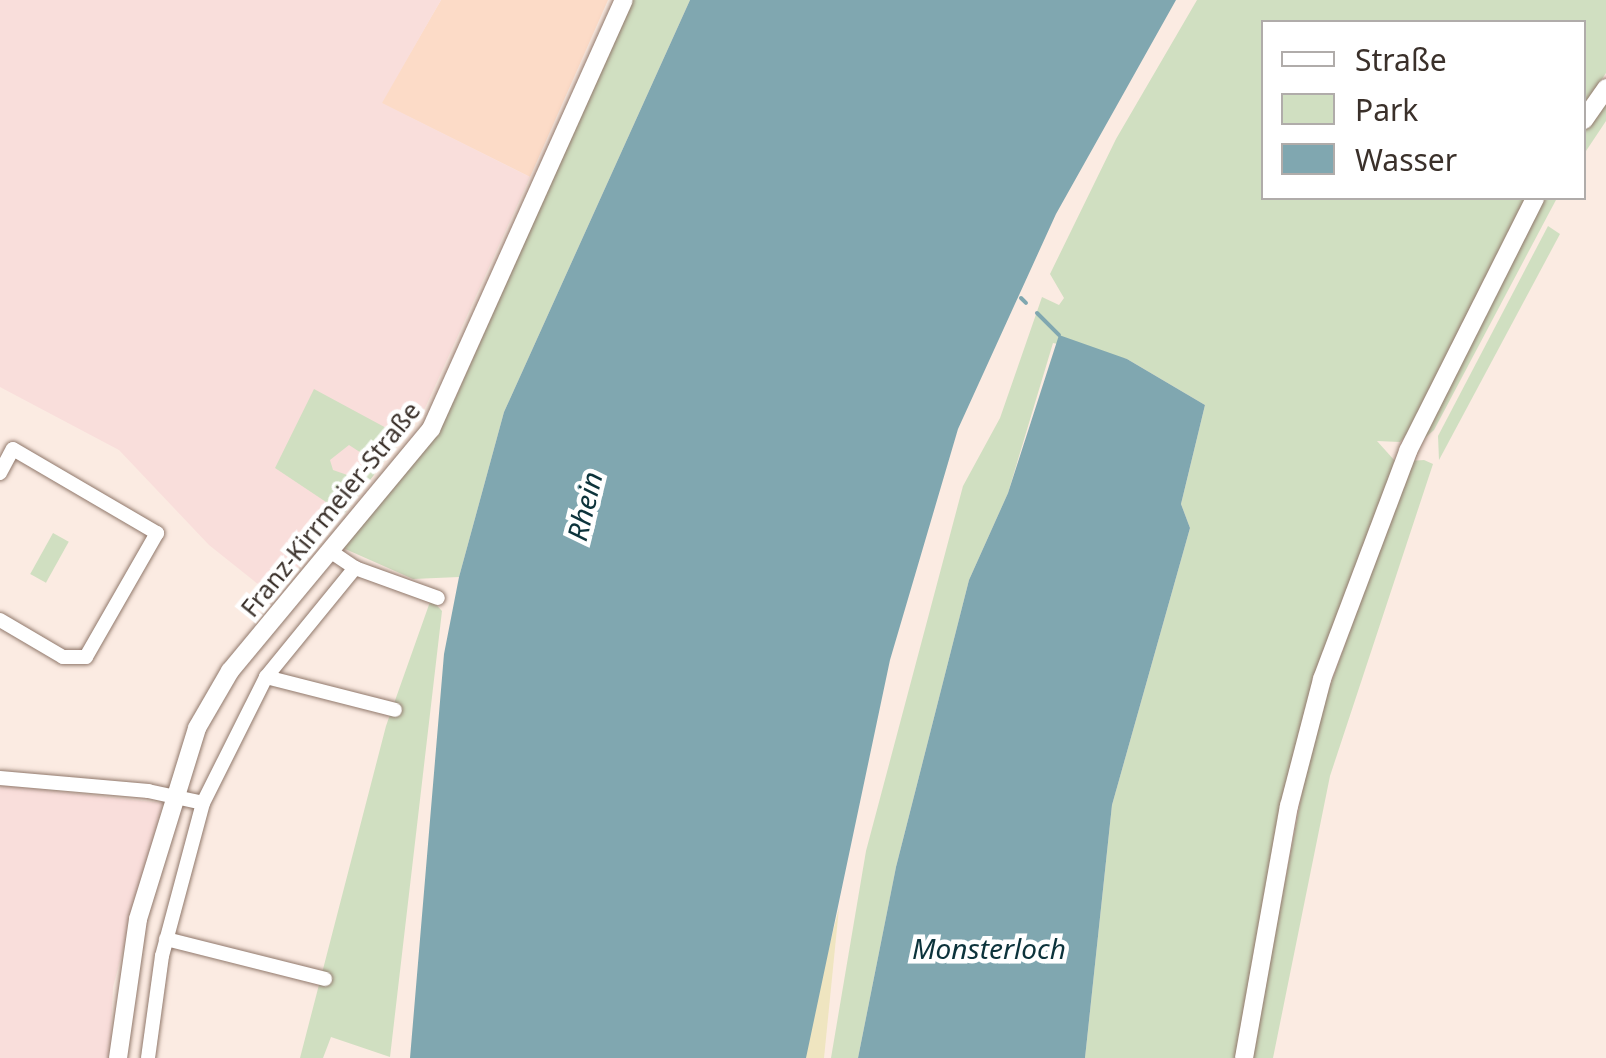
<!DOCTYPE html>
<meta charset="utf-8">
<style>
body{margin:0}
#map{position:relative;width:1606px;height:1058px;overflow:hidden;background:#fbebe2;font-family:"Noto Sans",sans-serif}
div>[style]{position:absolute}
.built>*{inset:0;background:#fcdbc7}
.industrial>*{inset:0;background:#f9dedb}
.green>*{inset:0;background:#d0dfc1;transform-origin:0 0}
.sand>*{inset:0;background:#efe5c0}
.water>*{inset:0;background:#80a7b0}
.stream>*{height:4px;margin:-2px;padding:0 2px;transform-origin:2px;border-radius:2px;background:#80a7b0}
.roads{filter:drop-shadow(0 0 2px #90786b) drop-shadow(0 0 2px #90786b)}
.minor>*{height:14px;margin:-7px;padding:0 7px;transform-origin:7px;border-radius:7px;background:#fff}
.tertiary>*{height:18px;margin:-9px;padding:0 9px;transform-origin:9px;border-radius:9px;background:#fff}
span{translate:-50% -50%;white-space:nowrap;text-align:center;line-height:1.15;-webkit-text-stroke:9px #fff;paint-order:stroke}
.street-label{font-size:25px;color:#3a302a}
.water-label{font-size:28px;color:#0c333b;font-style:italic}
.legend{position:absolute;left:1261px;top:20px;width:325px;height:180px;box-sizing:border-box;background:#fff;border:2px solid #b0acaa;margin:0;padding:12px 18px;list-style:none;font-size:30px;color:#3a302a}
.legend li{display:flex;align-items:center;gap:20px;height:50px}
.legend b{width:50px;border:2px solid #b0acaa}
</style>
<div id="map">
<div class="built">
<i style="clip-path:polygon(441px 0,608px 0,530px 177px,381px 103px)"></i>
</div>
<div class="industrial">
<i style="clip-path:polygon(0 0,441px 0,382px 103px,530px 177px,425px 408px,274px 597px,209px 545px,119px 450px,0 387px)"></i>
<i style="clip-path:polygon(0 785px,163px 803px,113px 987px,110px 1058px,0 1058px)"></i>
</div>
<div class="green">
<i style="clip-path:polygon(632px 0,690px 0,504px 412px,459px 577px,413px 579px,343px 548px,418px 457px,455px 399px)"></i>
<i style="clip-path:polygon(1197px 0,1606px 0,1606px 73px,1584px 106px,1584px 22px,1264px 22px,1264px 198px,1529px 198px,1409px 433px,1400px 442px,1377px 441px,1395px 461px,1319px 667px,1237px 1058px,1085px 1058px,1112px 805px,1190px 528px,1181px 504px,1205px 405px,1127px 359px,1053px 343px,1008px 493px,969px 580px,896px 867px,858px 1058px,831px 1058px,866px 851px,963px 486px,1000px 418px,1042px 297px,1059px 305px,1064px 298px,1050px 274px,1116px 139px)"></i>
<i style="clip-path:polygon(1606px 98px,1606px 121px,1584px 154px,1584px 133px)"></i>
<i style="clip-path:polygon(1542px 198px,1557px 198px,1434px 430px,1417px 445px)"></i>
<i style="clip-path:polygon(1548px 226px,1560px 234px,1439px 460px,1438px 436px)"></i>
<i style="clip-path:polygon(evenodd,314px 389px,403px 437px,344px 514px,275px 468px,314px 389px,349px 445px,369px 458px,356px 478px,333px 470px,330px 460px,349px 445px)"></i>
<i style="clip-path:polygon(1424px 460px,1433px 464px,1330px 776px,1273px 1058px,1251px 1058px,1314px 731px,1411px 461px)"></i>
<i style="left:53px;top:533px;width:18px;height:47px;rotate:29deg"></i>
<i style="clip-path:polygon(431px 599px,442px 611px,390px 1057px,331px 1037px,323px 1058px,300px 1058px,386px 726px)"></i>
</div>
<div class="sand">
<i style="clip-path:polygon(839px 908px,824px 1058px,806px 1058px,807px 1032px)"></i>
</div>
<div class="water">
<i style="clip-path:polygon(690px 0,1176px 0,1056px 214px,958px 429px,890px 660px,806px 1058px,410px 1058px,444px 654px,459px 577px,504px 412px)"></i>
<i style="clip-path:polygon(1059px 335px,1127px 359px,1205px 405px,1181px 504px,1190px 528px,1112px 805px,1085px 1058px,858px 1058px,896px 867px,969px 580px,1008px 493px)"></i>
</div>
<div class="stream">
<i style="left:1021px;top:298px;width:7px;rotate:45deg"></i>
<i style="left:1037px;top:313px;width:31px;rotate:45deg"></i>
</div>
<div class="roads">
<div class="minor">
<i style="left:0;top:473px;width:27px;rotate:-62deg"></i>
<i style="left:13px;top:449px;width:167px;rotate:30.3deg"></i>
<i style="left:157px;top:533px;width:143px;rotate:119.8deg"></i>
<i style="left:86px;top:657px;width:23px;rotate:180deg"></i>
<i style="left:63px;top:657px;width:73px;rotate:-149.6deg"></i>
<i style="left:330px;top:551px;width:30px;rotate:34deg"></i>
<i style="left:266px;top:677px;width:133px;rotate:14.3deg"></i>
<i style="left:0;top:778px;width:149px;rotate:5deg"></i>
<i style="left:148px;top:791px;width:56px;rotate:12.3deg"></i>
<i style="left:203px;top:803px;width:141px;rotate:-63.4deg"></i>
<i style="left:266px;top:677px;width:141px;rotate:-50.8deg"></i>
<i style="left:355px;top:568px;width:88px;rotate:19.9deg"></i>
<i style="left:166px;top:939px;width:164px;rotate:14.1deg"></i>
<i style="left:148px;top:1058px;width:103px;rotate:-82.2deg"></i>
<i style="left:162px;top:956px;width:158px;rotate:-75deg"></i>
</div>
<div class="tertiary">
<i style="left:1584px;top:120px;width:39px;rotate:-55deg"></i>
<i style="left:118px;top:1058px;width:140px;rotate:-81.8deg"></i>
<i style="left:138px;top:919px;width:200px;rotate:-72.8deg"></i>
<i style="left:197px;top:728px;width:66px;rotate:-59.9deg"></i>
<i style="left:230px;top:671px;width:315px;rotate:-50.3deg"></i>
<i style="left:431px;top:429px;width:470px;rotate:-65.8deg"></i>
<i style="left:1244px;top:1058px;width:256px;rotate:-79.9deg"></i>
<i style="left:1289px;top:806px;width:131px;rotate:-75.4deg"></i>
<i style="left:1322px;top:679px;width:244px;rotate:-69.3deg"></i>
<i style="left:1408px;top:451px;width:283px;rotate:-63.3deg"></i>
</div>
</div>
<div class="street-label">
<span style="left:330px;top:509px;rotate:-51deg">Franz-Kirrmeier-Straße</span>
</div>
<div class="water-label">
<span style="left:584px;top:506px;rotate:-76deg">Rhein</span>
<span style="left:989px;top:948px">Monsterloch</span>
</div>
<ul class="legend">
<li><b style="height:12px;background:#fff"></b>Straße</li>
<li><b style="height:28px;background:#d0dfc1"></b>Park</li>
<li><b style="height:28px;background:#80a7b0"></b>Wasser</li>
</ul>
</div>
